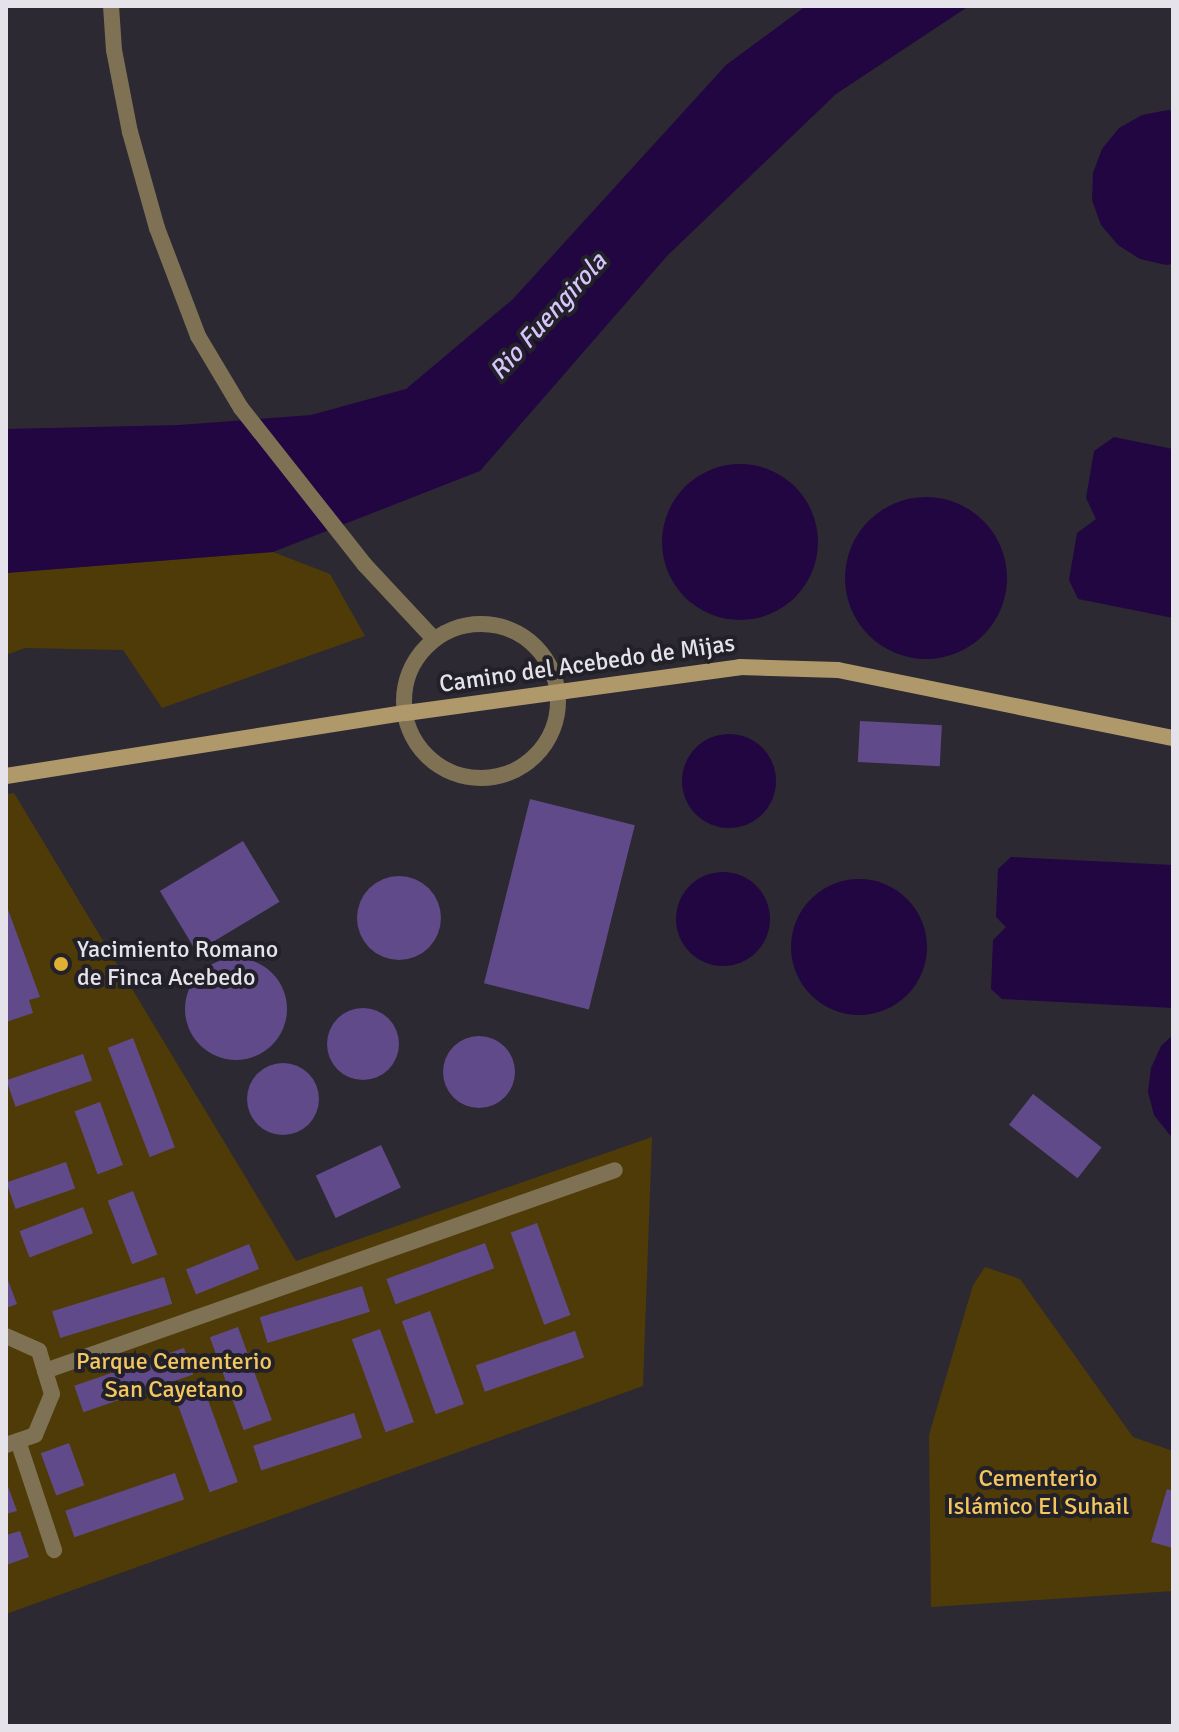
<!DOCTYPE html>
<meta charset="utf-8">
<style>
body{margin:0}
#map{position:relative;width:1179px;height:1732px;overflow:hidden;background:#2c2932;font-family:Signika,sans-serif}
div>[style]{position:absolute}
.green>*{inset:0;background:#4f3b07}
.water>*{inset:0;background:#220641}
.round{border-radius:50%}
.building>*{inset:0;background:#614a89;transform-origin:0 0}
.street>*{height:16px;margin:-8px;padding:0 8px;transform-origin:8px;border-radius:8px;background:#7f7254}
.street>.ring{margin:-8px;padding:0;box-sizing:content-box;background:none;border:16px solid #7f7254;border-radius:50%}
.secondary>*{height:16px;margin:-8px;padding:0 8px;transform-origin:8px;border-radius:8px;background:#af996a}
.dots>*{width:22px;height:22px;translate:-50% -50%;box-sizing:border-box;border:4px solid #222028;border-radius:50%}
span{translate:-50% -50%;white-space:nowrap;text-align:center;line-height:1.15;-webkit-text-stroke:8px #222028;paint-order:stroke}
.street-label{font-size:24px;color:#e5e3e9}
.poi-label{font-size:24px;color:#e5e3e9}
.left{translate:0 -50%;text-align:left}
.park-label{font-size:24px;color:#f4c75e}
.water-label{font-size:26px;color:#d6c4fd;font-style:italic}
.frame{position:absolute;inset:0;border:8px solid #e5e3e9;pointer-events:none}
</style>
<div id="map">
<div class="green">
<i style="clip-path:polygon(273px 552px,330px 574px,365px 636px,162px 708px,123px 650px,25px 648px,6px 655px,6px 573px)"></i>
<i style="clip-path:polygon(14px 793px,296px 1261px,652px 1137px,643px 1386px,6px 1614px,6px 794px)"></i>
<i style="clip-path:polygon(985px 1267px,1020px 1279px,1133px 1437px,1173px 1451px,1173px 1591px,931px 1607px,929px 1435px,973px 1285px)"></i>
</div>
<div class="water">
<i style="clip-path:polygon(806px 6px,969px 6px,836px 94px,667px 256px,480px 471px,273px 552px,6px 573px,6px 429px,179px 425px,311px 415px,406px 389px,513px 299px,726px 65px)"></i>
<i style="clip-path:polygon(1168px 110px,1173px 111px,1173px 264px,1166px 265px,1140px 259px,1118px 245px,1101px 225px,1092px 200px,1093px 173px,1102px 149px,1119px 128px,1142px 115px)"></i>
<i style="clip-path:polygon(1114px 437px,1173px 449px,1173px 618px,1078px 599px,1069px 580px,1077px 533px,1096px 519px,1086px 498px,1094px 451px)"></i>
<i class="round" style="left:662px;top:464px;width:156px;height:156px"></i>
<i class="round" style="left:845px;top:497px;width:162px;height:162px"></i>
<i class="round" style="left:682px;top:734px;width:94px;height:94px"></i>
<i style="clip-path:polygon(1011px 857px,1173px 865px,1173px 1008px,1002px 999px,991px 989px,993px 940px,1006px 927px,996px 917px,998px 869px)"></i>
<i class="round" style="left:676px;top:872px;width:94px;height:94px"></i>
<i class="round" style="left:791px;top:879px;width:136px;height:136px"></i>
<i style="clip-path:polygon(1173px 1035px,1173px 1139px,1154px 1115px,1148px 1092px,1151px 1068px,1161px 1046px)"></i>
</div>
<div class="building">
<i style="left:860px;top:721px;width:82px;height:41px;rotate:3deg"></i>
<i style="left:530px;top:799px;width:108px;height:190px;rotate:14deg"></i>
<i style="left:243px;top:841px;width:71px;height:97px;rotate:59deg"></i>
<i class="round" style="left:357px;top:876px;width:84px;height:84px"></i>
<i style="clip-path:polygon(6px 904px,40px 997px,29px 1000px,33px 1013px,6px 1022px)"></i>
<i class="round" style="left:185px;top:958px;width:102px;height:102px"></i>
<i class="round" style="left:327px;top:1008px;width:72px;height:72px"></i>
<i class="round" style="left:443px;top:1036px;width:72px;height:72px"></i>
<i style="left:133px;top:1038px;width:117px;height:27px;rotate:69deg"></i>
<i style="left:83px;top:1054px;width:28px;height:81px;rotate:71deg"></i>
<i class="round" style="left:247px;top:1063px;width:72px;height:72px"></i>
<i style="left:1033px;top:1094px;width:87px;height:39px;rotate:38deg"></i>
<i style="left:100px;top:1102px;width:67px;height:27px;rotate:70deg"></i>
<i style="left:381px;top:1145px;width:47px;height:72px;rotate:65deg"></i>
<i style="left:66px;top:1162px;width:28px;height:63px;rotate:71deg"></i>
<i style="left:133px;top:1191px;width:68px;height:27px;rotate:69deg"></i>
<i style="left:83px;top:1207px;width:28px;height:68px;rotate:69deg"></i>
<i style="left:537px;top:1223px;width:98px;height:28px;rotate:70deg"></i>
<i style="left:485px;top:1243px;width:27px;height:105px;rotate:70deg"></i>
<i style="left:249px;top:1244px;width:27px;height:68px;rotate:68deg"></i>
<i style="clip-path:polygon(6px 1275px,17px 1304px,6px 1308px)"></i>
<i style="left:164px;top:1277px;width:28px;height:117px;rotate:73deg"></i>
<i style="left:362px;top:1286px;width:27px;height:107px;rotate:73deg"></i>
<i style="left:430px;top:1311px;width:99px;height:30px;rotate:70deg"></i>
<i style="left:238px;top:1327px;width:99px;height:30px;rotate:70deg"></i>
<i style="left:380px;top:1329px;width:99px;height:30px;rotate:70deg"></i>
<i style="left:575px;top:1331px;width:28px;height:105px;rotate:71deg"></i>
<i style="left:184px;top:1348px;width:28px;height:116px;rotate:71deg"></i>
<i style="left:204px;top:1389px;width:99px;height:30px;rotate:70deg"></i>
<i style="left:354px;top:1413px;width:26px;height:106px;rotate:72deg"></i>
<i style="left:69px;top:1443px;width:45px;height:30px;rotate:70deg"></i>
<i style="left:175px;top:1473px;width:28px;height:116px;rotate:71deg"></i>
<i style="clip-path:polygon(6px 1481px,17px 1511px,6px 1514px)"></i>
<i style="clip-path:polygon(1167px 1489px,1173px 1491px,1173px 1548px,1151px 1542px)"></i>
<i style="clip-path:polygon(20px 1531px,29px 1557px,6px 1565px,6px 1535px)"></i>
</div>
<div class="street">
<i style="left:111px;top:6px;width:44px;rotate:86.1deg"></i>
<i style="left:114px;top:50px;width:84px;rotate:79deg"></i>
<i style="left:130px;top:132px;width:100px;rotate:74.3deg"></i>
<i style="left:157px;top:228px;width:116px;rotate:69.2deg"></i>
<i style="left:198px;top:336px;width:84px;rotate:59.2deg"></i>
<i style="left:241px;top:408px;width:199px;rotate:51.7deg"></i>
<i style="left:364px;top:564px;width:103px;rotate:47deg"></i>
<i class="ring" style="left:404px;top:624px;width:138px;height:138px"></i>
<i style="left:6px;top:1336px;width:36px;rotate:24deg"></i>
<i style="left:39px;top:1351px;width:45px;rotate:73.2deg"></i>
<i style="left:52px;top:1394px;width:44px;rotate:112.5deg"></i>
<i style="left:35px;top:1435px;width:31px;rotate:161deg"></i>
<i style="left:45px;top:1371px;width:604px;rotate:-19.42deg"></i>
<i style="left:18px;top:1441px;width:115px;rotate:71.7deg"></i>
</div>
<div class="secondary">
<i style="left:6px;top:776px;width:405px;rotate:-9deg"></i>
<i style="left:406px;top:713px;width:337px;rotate:-7.8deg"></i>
<i style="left:740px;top:667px;width:98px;rotate:1.8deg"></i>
<i style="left:838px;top:670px;width:342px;rotate:11.5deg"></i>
</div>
<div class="dots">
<i style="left:61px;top:964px;background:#e0b034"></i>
</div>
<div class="street-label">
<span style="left:587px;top:664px;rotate:-8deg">Camino del Acebedo de Mijas</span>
</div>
<div class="poi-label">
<span class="left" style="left:77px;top:964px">Yacimiento Romano<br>de Finca Acebedo</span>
</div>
<div class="park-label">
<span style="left:174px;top:1376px">Parque Cementerio<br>San Cayetano</span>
<span style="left:1038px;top:1493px">Cementerio<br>Islámico El Suhail</span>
</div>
<div class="water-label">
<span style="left:549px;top:317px;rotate:-48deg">Rio Fuengirola</span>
</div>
<div class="frame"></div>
</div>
